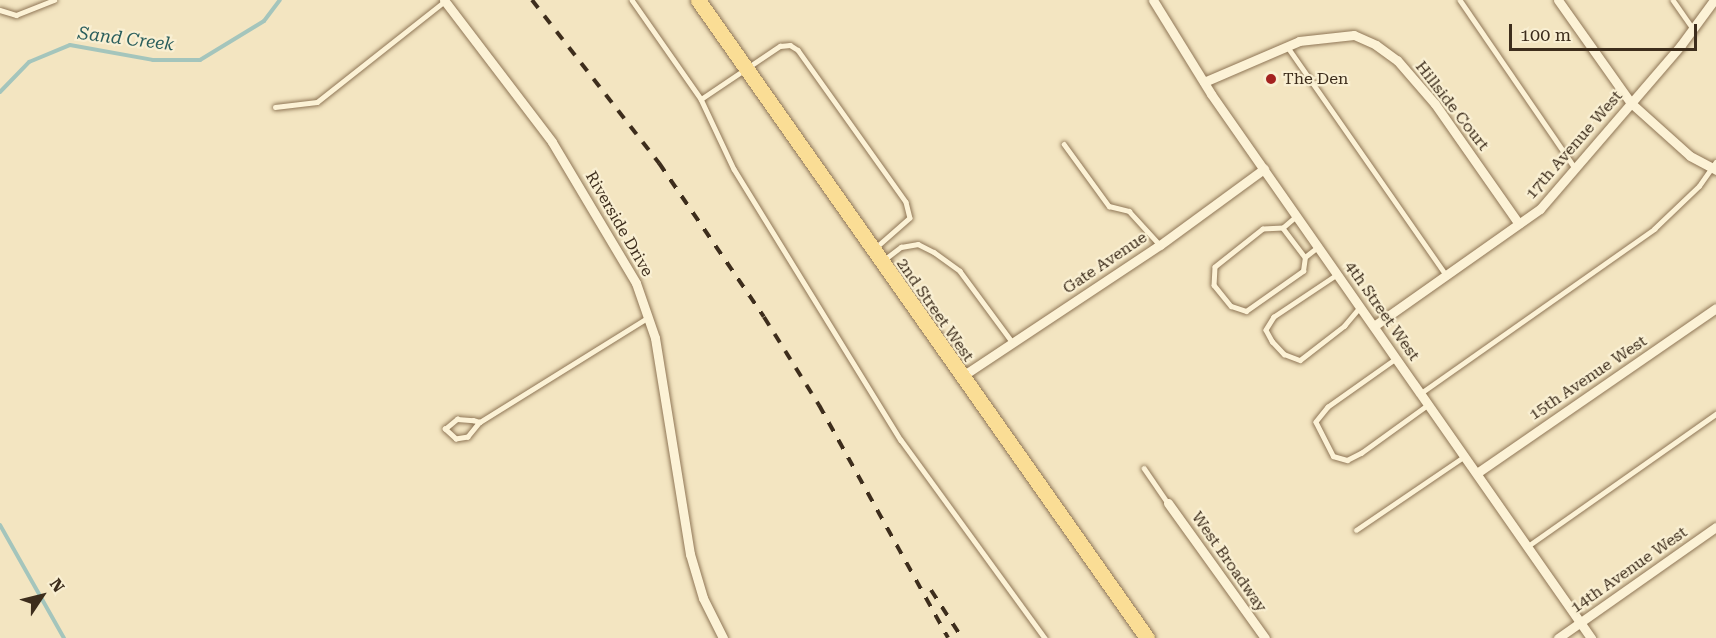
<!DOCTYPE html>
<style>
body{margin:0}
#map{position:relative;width:1716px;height:638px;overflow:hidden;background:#f3e5c1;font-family:"Roboto Serif",serif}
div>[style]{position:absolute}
.stream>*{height:4px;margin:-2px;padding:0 2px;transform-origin:2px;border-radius:2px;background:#a4c5bc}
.roads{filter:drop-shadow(0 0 2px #8f7656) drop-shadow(0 0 2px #8f7656)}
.service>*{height:4.5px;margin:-2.25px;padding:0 2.25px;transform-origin:2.25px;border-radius:2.25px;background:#fcf2d6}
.minor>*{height:9px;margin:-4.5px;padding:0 4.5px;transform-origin:4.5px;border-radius:4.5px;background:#fcf2d6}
.primary>*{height:15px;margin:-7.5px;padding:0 7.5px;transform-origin:7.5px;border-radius:7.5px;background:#fadd95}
.rail>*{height:4px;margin-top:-2px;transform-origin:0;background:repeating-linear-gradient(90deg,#3d2d1c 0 10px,transparent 0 20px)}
.dots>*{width:16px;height:16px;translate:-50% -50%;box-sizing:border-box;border:3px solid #f9efd2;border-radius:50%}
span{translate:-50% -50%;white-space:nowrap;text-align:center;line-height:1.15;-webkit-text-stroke:4.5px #f9efd2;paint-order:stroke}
.poi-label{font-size:16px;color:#3d2d1c}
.left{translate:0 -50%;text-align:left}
.street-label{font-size:16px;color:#3d2d1c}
.water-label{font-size:18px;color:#2a5e5c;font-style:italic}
.north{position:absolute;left:12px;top:566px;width:60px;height:60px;-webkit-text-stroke:4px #f9efd2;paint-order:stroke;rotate:55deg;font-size:16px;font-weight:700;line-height:24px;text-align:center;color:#3d2d1c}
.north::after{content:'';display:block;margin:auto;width:21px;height:27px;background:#3d2d1c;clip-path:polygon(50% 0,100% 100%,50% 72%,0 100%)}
.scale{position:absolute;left:1509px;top:24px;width:188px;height:27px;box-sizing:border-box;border:3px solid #3d2d1c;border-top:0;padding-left:8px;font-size:18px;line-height:21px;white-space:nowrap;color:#3d2d1c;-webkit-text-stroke:4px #f9efd2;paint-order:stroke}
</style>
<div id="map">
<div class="stream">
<i style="left:0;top:92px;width:42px;rotate:-46deg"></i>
<i style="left:29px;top:62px;width:44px;rotate:-22.5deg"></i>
<i style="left:70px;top:45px;width:84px;rotate:10.2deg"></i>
<i style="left:153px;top:60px;width:47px"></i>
<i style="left:200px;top:60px;width:75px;rotate:-31.4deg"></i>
<i style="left:264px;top:21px;width:26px;rotate:-53deg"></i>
<i style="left:0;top:525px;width:130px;rotate:60.5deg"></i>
</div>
<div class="roads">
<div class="service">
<i style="left:632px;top:0;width:121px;rotate:55.1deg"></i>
<i style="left:701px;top:99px;width:77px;rotate:64.8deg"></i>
<i style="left:734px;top:169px;width:318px;rotate:58.4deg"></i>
<i style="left:901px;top:440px;width:245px;rotate:54deg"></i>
<i style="left:1460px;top:0;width:204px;rotate:55.6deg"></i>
<i style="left:1673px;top:0;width:35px;rotate:55deg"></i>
<i style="left:0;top:10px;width:17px;rotate:17deg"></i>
<i style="left:16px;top:15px;width:41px;rotate:-21.5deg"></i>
<i style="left:1287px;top:46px;width:279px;rotate:55.2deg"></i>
<i style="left:701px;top:99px;width:95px;rotate:-33.9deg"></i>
<i style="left:780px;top:46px;width:10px;rotate:-6deg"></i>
<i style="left:790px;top:45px;width:9px;rotate:32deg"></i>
<i style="left:798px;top:50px;width:186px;rotate:54.6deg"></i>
<i style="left:906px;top:202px;width:16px;rotate:76deg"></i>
<i style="left:910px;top:218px;width:45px;rotate:138.6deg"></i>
<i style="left:275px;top:107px;width:42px;rotate:-6.8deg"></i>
<i style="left:317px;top:102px;width:163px;rotate:-38.3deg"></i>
<i style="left:1064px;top:144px;width:77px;rotate:54deg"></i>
<i style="left:1109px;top:206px;width:21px;rotate:14deg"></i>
<i style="left:1129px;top:211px;width:46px;rotate:47.6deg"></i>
<i style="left:1297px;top:216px;width:18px;rotate:139deg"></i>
<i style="left:1283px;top:228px;width:20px;rotate:177deg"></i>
<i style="left:1263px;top:229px;width:61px;rotate:141.6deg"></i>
<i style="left:1215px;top:267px;width:18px;rotate:93deg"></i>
<i style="left:1214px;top:285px;width:27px;rotate:51deg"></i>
<i style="left:1231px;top:306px;width:16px;rotate:18deg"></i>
<i style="left:1246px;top:311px;width:70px;rotate:-35.1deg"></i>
<i style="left:1303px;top:271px;width:14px;rotate:-82deg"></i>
<i style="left:1305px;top:257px;width:16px;rotate:-38deg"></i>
<i style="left:1283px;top:228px;width:36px;rotate:53deg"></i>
<i style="left:885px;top:259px;width:20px;rotate:-37deg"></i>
<i style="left:901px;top:247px;width:17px;rotate:-10deg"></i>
<i style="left:918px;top:244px;width:18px;rotate:27deg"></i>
<i style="left:934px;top:252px;width:32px;rotate:36deg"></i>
<i style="left:960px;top:271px;width:89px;rotate:53.6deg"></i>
<i style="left:1337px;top:275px;width:76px;rotate:146.3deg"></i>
<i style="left:1274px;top:317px;width:15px;rotate:122deg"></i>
<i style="left:1266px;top:330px;width:13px;rotate:61deg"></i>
<i style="left:1272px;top:341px;width:18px;rotate:47deg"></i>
<i style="left:1284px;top:354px;width:17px;rotate:21deg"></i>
<i style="left:1300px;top:360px;width:56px;rotate:-37.7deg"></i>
<i style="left:1344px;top:326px;width:25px;rotate:-50deg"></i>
<i style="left:1396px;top:359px;width:83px;rotate:144.8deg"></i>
<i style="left:1328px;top:407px;width:19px;rotate:129deg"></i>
<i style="left:1316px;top:422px;width:38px;rotate:63deg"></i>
<i style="left:1333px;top:456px;width:15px;rotate:16deg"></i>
<i style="left:1347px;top:460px;width:16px;rotate:-27deg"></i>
<i style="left:1361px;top:453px;width:84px;rotate:-35.8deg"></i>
<i style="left:1421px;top:393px;width:285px;rotate:-35.1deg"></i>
<i style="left:1654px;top:229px;width:62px;rotate:-43.7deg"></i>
<i style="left:1699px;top:186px;width:29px;rotate:-55deg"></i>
<i style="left:457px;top:419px;width:16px;rotate:4deg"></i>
<i style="left:473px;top:420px;width:7px;rotate:16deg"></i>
<i style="left:480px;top:422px;width:19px;rotate:129deg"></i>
<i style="left:468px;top:437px;width:12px;rotate:171deg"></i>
<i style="left:456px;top:439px;width:15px;rotate:-138deg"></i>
<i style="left:445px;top:429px;width:16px;rotate:-40deg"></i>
<i style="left:480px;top:422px;width:199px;rotate:-31.9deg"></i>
<i style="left:1144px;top:468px;width:42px;rotate:55.6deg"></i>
<i style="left:1356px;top:530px;width:132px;rotate:-34.2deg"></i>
<i style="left:1528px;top:546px;width:230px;rotate:-35.1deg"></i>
</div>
<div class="minor">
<i style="left:444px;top:0;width:178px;rotate:52.7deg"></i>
<i style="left:552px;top:142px;width:164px;rotate:59.2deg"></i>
<i style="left:636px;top:283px;width:58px;rotate:70.9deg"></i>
<i style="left:655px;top:338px;width:219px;rotate:80.8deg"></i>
<i style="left:690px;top:554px;width:46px;rotate:73.5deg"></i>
<i style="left:703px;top:598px;width:45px;rotate:63.4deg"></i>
<i style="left:1153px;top:0;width:110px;rotate:58.3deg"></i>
<i style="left:1211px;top:94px;width:664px;rotate:55.06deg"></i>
<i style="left:1558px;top:0;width:126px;rotate:54.7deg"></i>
<i style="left:1631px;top:103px;width:79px;rotate:41.9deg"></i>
<i style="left:1690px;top:156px;width:30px;rotate:28deg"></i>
<i style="left:1204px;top:82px;width:103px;rotate:-23.3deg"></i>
<i style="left:1299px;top:41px;width:55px;rotate:-6.2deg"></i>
<i style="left:1354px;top:35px;width:24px;rotate:24deg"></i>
<i style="left:1376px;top:45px;width:26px;rotate:36deg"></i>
<i style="left:1397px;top:60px;width:58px;rotate:49.2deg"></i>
<i style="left:1435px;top:104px;width:146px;rotate:55deg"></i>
<i style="left:1374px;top:326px;width:203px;rotate:-35.2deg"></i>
<i style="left:1540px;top:209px;width:216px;rotate:-49.3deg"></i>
<i style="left:1681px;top:45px;width:56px;rotate:-53.7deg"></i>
<i style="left:961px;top:377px;width:239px;rotate:-33.6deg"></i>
<i style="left:1160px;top:245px;width:129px;rotate:-36.2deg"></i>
<i style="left:1477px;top:473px;width:290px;rotate:-34.6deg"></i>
<i style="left:1168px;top:503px;width:166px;rotate:54.3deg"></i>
<i style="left:1558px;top:638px;width:193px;rotate:-35.1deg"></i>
</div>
<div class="primary">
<i style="left:698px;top:0;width:780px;rotate:54.86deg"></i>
</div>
</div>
<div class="rail">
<i style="left:532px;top:0;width:207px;rotate:52.1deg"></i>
<i style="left:659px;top:163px;width:186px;rotate:55.7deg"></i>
<i style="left:764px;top:317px;width:104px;rotate:58deg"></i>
<i style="left:819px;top:405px;width:266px;rotate:61deg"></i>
<i style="left:931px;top:590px;width:57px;rotate:57.1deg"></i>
</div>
<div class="dots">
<i style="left:1271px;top:79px;background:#a42220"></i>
</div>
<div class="poi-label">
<span class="left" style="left:1283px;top:79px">The Den</span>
</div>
<div class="street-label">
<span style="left:1452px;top:106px;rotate:52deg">Hillside Court</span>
<span style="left:1574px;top:145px;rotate:-49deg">17th Avenue West</span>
<span style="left:619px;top:224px;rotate:60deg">Riverside Drive</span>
<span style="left:1105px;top:263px;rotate:-34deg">Gate Avenue</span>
<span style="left:935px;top:310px;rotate:55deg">2nd Street West</span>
<span style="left:1382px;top:311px;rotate:55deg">4th Street West</span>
<span style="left:1588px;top:378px;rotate:-34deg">15th Avenue West</span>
<span style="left:1229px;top:562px;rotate:55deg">West Broadway</span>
<span style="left:1629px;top:570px;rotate:-35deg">14th Avenue West</span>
</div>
<div class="water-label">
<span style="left:126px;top:39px;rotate:7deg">Sand Creek</span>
</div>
<div class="north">N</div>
<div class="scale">100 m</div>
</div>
